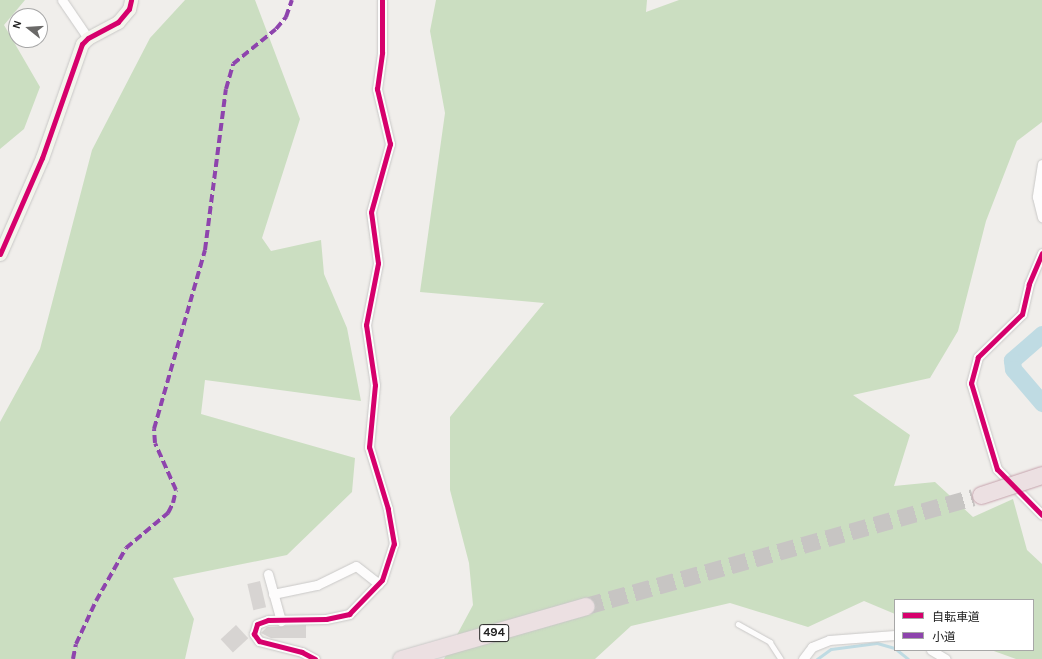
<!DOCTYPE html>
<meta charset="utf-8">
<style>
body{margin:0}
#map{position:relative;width:1042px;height:659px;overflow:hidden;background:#f0eeeb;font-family:Karla,"Noto Sans JP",sans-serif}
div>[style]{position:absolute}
.forest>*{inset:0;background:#cbdec1}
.stream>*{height:3px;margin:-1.5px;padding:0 1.5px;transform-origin:1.5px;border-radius:1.5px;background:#bfdbe3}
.river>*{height:17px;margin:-8.5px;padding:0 8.5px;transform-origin:8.5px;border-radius:8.5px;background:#bfdbe3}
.building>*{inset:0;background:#d7d4d2;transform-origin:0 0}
.highway-tunnel>*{height:17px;margin-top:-8.5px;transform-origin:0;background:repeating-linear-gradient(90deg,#c7c5c3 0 17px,transparent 0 25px)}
.roads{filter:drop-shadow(0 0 1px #c9c8c7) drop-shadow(0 0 1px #c9c8c7)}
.lane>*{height:4.5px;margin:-2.25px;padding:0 2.25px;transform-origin:2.25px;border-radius:2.25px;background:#fdfcfc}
.street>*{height:9px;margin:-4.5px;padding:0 4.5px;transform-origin:4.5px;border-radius:4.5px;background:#fdfcfc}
.secondary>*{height:13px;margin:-6.5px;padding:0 6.5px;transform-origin:6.5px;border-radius:6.5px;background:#f4f4ed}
.highway>*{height:17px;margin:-8.5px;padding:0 8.5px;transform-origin:8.5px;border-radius:8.5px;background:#ece0e2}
.bridges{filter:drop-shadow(0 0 1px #c5a2ac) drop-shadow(0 0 1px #c5a2ac)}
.highway-bridge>*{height:17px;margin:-8.5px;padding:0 8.5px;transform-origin:8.5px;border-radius:8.5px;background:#ece0e2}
.quiet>*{height:4px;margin-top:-2px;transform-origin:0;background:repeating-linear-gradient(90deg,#8e44ad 0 8px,transparent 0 12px)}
.cycleway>*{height:5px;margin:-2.5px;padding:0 2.5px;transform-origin:2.5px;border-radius:2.5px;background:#d6006c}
span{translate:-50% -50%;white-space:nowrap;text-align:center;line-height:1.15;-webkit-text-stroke:3px #fff;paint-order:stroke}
.shield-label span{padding:1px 3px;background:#fff;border:1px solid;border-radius:3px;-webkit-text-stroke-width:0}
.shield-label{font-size:12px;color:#222;font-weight:700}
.legend{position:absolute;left:894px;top:599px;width:140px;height:52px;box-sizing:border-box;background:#fff;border:1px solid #a7a7a7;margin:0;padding:5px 7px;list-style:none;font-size:12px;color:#222}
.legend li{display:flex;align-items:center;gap:8px;height:20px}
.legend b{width:20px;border:1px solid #a7a7a7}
.north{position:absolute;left:8px;top:8px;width:40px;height:40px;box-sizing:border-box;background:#fff;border:1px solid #a7a7a7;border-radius:50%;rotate:287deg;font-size:11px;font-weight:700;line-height:16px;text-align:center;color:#222}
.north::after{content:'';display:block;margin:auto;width:14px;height:18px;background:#6a6968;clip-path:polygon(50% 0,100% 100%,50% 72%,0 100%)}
</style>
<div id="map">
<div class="forest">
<i style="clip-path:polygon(0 0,25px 0,4px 25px,40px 87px,24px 129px,0 149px)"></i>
<i style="clip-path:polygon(185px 0,255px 0,300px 119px,262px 238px,271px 251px,321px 240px,324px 274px,347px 328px,361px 401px,205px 380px,201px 414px,355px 458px,352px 492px,287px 555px,173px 578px,194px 619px,185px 659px,0 659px,0 422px,40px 349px,92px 150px,150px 38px)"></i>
<i style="clip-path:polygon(436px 0,647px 0,646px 12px,679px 0,1042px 0,1042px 122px,1017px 141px,986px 221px,958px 331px,930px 378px,853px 395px,910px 435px,894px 486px,935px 482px,973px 517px,1013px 499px,1027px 550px,1042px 564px,1042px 659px,1016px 659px,991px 650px,1033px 650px,1033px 600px,895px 600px,895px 614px,864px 601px,808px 627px,730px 603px,631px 626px,595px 659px,444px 659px,473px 605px,469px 563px,450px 490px,450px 417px,544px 303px,420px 292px,445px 113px,430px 31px)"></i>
</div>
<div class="stream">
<i style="left:897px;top:650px;width:14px;rotate:39deg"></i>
<i style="left:817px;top:659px;width:17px;rotate:-36deg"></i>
<i style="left:831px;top:649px;width:46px;rotate:-7.4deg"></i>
<i style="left:877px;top:643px;width:19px;rotate:16deg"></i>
</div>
<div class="river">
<i style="left:1042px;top:334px;width:40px;rotate:139deg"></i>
<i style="left:1012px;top:360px;width:9px;rotate:84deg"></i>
<i style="left:1013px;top:369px;width:45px;rotate:49.5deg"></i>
</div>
<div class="building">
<i style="left:260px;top:581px;width:27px;height:13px;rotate:77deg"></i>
<i style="left:236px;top:625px;width:18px;height:21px;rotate:47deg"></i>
<i style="clip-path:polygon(306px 625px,306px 638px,271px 638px,261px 633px,267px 627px)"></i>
</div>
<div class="highway-tunnel">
<i style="left:586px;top:606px;width:402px;rotate:-15.7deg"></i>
</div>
<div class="roads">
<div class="lane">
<i style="left:738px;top:624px;width:37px;rotate:29deg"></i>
<i style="left:770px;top:642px;width:20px;rotate:57deg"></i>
</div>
<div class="street">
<i style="left:62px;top:0;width:46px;rotate:55.6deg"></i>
<i style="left:1042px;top:164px;width:33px;rotate:99deg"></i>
<i style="left:1037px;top:197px;width:21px;rotate:76deg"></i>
<i style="left:1042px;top:253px;width:34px;rotate:113deg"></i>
<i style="left:1029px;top:284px;width:31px;rotate:103deg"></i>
<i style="left:1022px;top:314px;width:62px;rotate:135.7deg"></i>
<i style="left:978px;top:357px;width:27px;rotate:105deg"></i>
<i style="left:971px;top:383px;width:90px;rotate:73.2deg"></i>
<i style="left:997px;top:469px;width:64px;rotate:45.6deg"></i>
<i style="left:268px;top:574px;width:49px;rotate:74.5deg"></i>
<i style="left:273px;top:594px;width:45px;rotate:-11.6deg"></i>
<i style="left:317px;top:585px;width:43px;rotate:-26deg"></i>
<i style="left:356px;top:566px;width:29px;rotate:38deg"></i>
<i style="left:931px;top:650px;width:17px;rotate:31deg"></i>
<i style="left:315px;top:659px;width:15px;rotate:-152deg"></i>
<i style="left:302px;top:652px;width:44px;rotate:-165.7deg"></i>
<i style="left:259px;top:641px;width:9px;rotate:-126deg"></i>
<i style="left:254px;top:634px;width:10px;rotate:-73deg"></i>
<i style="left:257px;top:624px;width:12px;rotate:-20deg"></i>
<i style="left:268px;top:620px;width:58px;rotate:-1deg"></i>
<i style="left:326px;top:619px;width:24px;rotate:-12deg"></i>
<i style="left:349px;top:614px;width:47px;rotate:-45.9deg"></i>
<i style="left:382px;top:580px;width:38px;rotate:-72deg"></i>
<i style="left:394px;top:544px;width:36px;rotate:-100deg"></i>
<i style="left:388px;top:509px;width:65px;rotate:-107deg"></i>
<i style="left:369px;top:447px;width:62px;rotate:-84.5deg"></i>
<i style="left:375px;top:385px;width:61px;rotate:-98.5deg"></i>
<i style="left:366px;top:325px;width:63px;rotate:-79deg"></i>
<i style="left:378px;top:263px;width:51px;rotate:-97.8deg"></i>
<i style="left:371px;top:212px;width:71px;rotate:-74.4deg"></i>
<i style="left:390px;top:144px;width:57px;rotate:-103.3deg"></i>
<i style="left:377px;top:89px;width:37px;rotate:-82deg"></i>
<i style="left:382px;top:52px;width:52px;rotate:-90deg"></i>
<i style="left:803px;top:659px;width:15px;rotate:-53deg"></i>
<i style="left:812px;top:647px;width:18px;rotate:-22deg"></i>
<i style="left:829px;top:640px;width:66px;rotate:-4.3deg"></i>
</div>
<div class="secondary">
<i style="left:0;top:254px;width:105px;rotate:-66.4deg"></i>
<i style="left:42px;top:158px;width:121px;rotate:-70.7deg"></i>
<i style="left:82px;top:44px;width:8px;rotate:-45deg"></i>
<i style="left:88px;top:38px;width:34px;rotate:-28deg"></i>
<i style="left:118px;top:22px;width:17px;rotate:-50deg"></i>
<i style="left:129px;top:9px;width:9px;rotate:-77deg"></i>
</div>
<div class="highway">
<i style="left:401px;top:659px;width:192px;rotate:-16deg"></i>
</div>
</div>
<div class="bridges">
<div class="highway-bridge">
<i style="left:981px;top:495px;width:64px;rotate:-18.2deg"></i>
</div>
</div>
<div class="quiet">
<i style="left:73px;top:659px;width:15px;rotate:-79deg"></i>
<i style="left:76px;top:644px;width:47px;rotate:-65.1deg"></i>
<i style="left:96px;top:601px;width:61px;rotate:-60.5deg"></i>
<i style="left:126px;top:548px;width:55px;rotate:-39.8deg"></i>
<i style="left:168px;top:513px;width:11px;rotate:-63deg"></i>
<i style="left:173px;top:503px;width:13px;rotate:-77deg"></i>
<i style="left:176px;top:490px;width:51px;rotate:-114.1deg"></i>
<i style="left:155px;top:443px;width:14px;rotate:-94deg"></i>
<i style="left:154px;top:429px;width:186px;rotate:-74.1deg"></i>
<i style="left:205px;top:250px;width:162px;rotate:-82.6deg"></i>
<i style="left:226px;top:89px;width:26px;rotate:-74deg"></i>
<i style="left:233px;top:64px;width:55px;rotate:-39.1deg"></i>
<i style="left:276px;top:29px;width:16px;rotate:-50deg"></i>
<i style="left:286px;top:17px;width:18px;rotate:-71deg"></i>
</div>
<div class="cycleway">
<i style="left:1042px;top:253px;width:34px;rotate:113deg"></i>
<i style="left:1029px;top:284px;width:31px;rotate:103deg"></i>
<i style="left:1022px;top:314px;width:62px;rotate:135.7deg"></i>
<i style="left:978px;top:357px;width:27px;rotate:105deg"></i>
<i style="left:971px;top:383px;width:90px;rotate:73.2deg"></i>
<i style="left:997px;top:469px;width:64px;rotate:45.6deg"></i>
<i style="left:0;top:254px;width:105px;rotate:-66.4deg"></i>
<i style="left:42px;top:158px;width:121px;rotate:-70.7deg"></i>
<i style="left:82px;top:44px;width:8px;rotate:-45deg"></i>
<i style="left:88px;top:38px;width:34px;rotate:-28deg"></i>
<i style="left:118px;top:22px;width:17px;rotate:-50deg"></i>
<i style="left:129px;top:9px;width:9px;rotate:-77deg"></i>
<i style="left:315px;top:659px;width:15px;rotate:-152deg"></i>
<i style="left:302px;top:652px;width:44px;rotate:-165.7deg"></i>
<i style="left:259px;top:641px;width:9px;rotate:-126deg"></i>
<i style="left:254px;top:634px;width:10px;rotate:-73deg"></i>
<i style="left:257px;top:624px;width:12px;rotate:-20deg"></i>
<i style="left:268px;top:620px;width:58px;rotate:-1deg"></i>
<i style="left:326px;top:619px;width:24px;rotate:-12deg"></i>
<i style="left:349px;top:614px;width:47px;rotate:-45.9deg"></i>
<i style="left:382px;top:580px;width:38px;rotate:-72deg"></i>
<i style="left:394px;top:544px;width:36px;rotate:-100deg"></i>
<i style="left:388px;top:509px;width:65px;rotate:-107deg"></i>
<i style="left:369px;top:447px;width:62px;rotate:-84.5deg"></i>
<i style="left:375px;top:385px;width:61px;rotate:-98.5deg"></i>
<i style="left:366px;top:325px;width:63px;rotate:-79deg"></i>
<i style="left:378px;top:263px;width:51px;rotate:-97.8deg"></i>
<i style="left:371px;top:212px;width:71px;rotate:-74.4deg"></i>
<i style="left:390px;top:144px;width:57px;rotate:-103.3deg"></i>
<i style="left:377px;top:89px;width:37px;rotate:-82deg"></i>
<i style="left:382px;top:52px;width:52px;rotate:-90deg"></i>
</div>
<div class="shield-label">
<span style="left:494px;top:633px">494</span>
</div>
<ul class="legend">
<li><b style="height:5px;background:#d6006c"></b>自転車道</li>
<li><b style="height:5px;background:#8e44ad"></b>小道</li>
</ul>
<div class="north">N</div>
</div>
